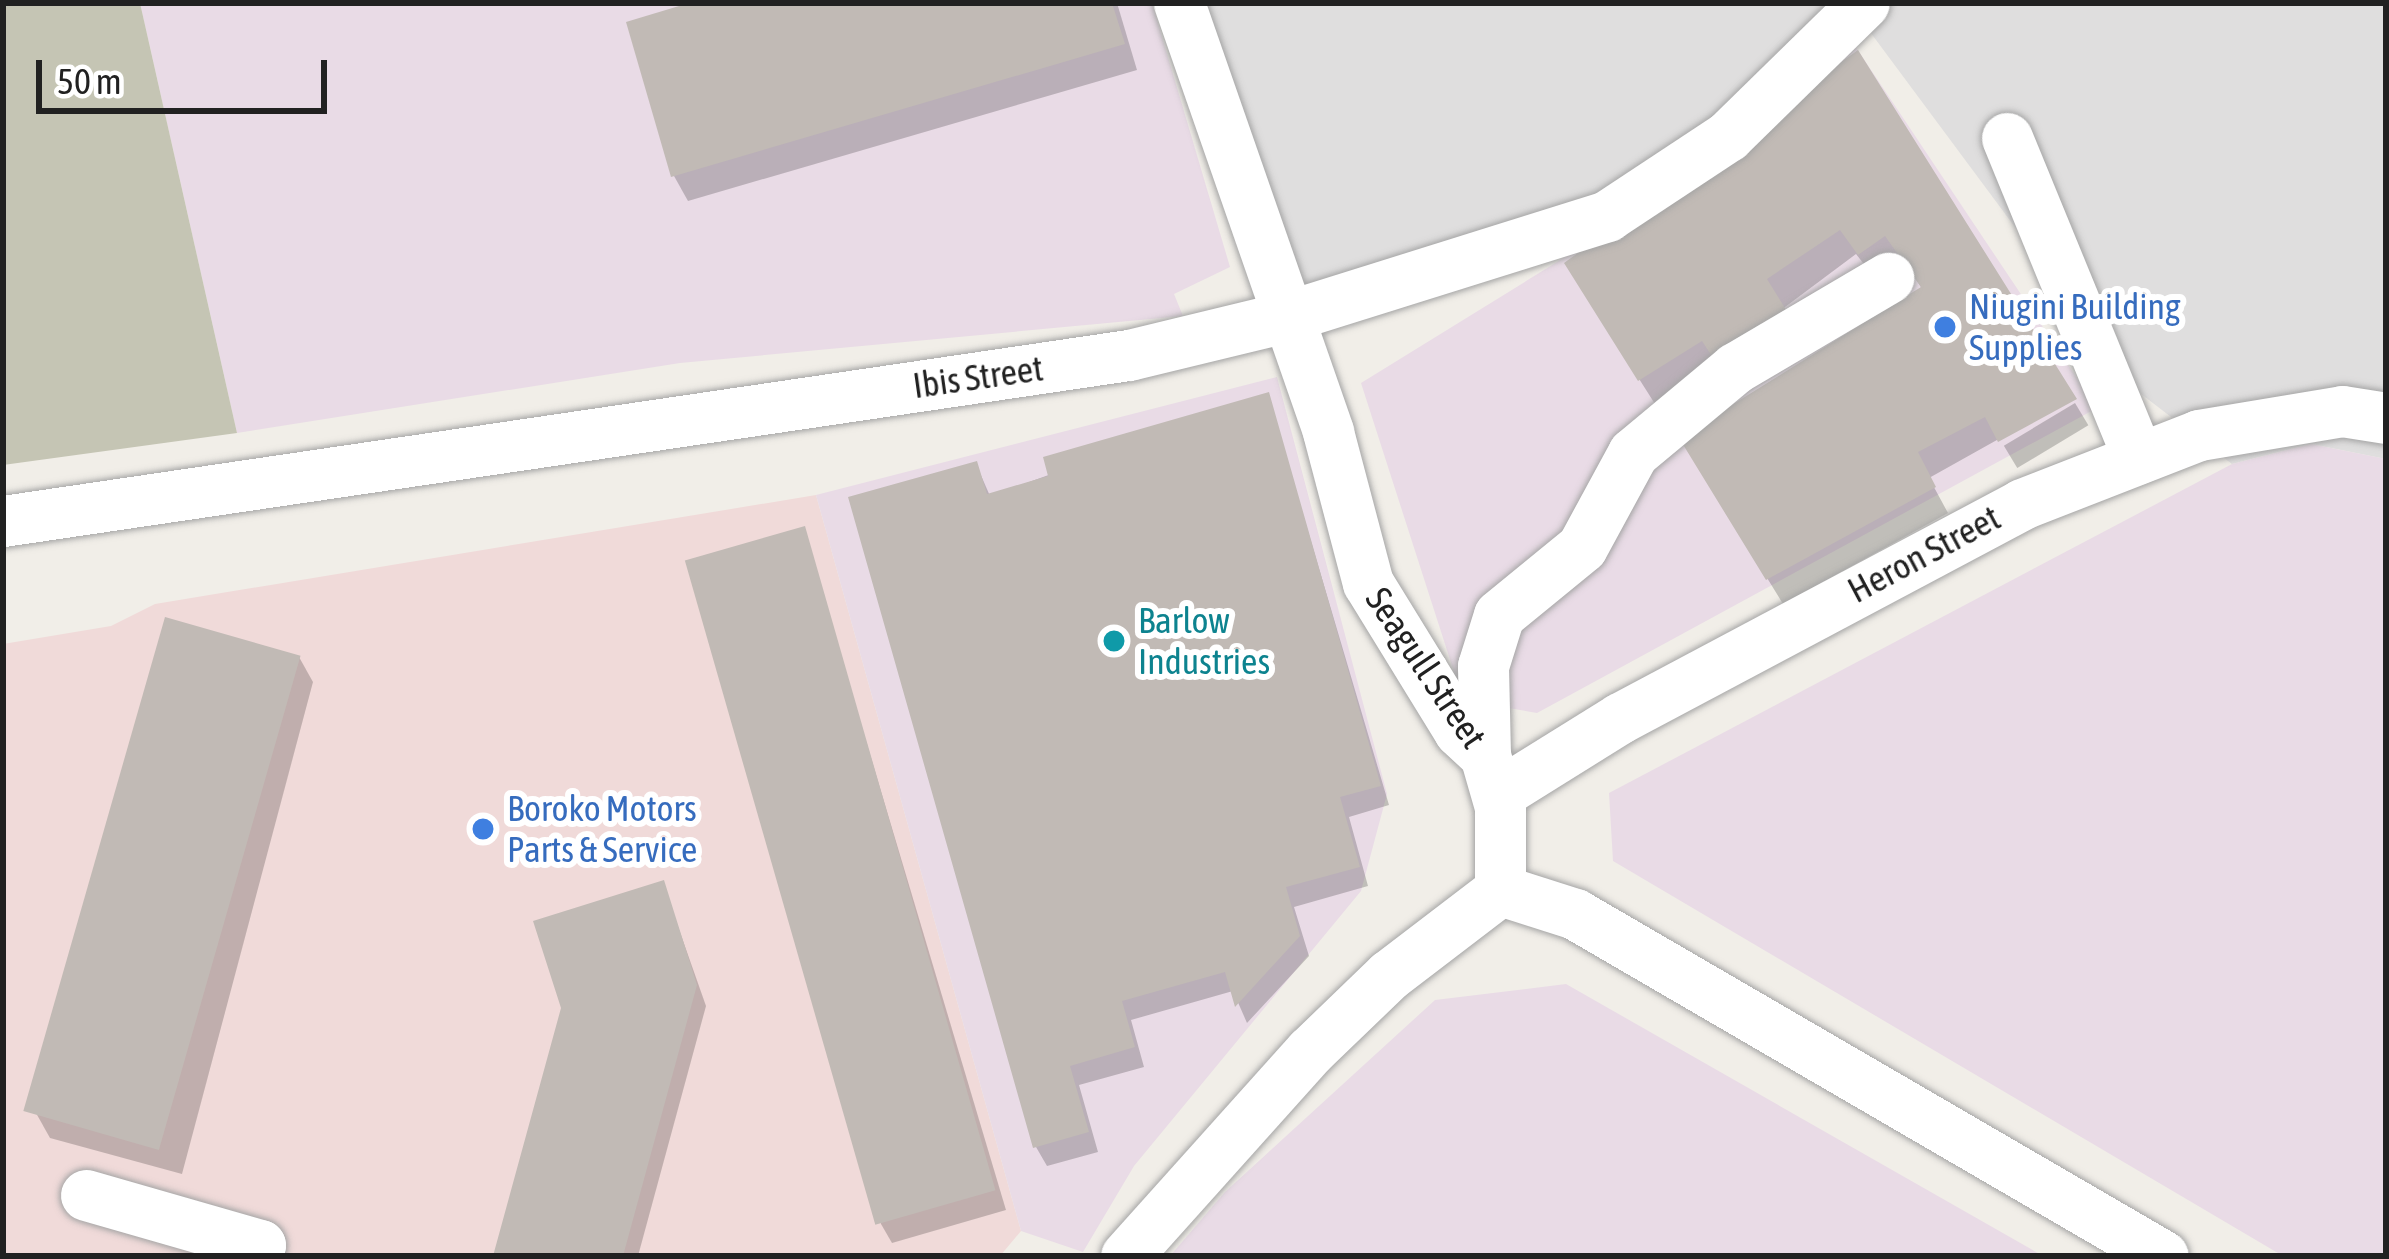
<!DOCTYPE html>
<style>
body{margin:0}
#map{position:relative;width:2389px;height:1259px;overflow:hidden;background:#f1eee8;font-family:"Asap Condensed",sans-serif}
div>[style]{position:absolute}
.residential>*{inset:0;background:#dfdede}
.commercial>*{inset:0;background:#f0dad9}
.industrial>*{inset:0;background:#e9dbe6}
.construction>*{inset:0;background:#c5c5b4}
.shadow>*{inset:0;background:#0003;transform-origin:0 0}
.building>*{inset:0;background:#c1bab5;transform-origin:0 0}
.roads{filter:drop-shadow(0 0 3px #a5a5a5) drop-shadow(0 0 3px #a5a5a5)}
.minor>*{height:51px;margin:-25.5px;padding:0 25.5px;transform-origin:25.5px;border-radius:25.5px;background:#fff}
.dots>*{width:33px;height:33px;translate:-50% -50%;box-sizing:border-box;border:6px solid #fff;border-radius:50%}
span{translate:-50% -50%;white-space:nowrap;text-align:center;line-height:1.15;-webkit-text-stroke:12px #fff;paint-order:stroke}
.shop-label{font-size:36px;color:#366cbe}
.left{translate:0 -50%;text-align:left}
.street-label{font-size:36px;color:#212121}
.culture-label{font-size:36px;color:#0d838f}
.frame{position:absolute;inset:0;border:6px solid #212121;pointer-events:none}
.scale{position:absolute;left:36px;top:60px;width:291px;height:54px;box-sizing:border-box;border:6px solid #212121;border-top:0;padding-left:15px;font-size:36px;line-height:42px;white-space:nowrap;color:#212121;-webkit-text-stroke:9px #fff;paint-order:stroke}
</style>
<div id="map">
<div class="residential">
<i style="clip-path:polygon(1179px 3px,2386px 3px,2386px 459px,2311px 444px,2232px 464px,2136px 390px,1856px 13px,1607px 216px,1282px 318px)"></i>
</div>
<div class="commercial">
<i style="clip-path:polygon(816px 495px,1021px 1231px,1000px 1256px,3px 1256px,3px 644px,111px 626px,155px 604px)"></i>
</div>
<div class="industrial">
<i style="clip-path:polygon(140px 3px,1152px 3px,1230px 267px,1174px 294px,1183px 316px,680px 363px,237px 433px)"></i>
<i style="clip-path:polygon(1855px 46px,2097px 408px,1537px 713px,1463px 700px,1361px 383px,1557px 262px)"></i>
<i style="clip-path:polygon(1277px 377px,1387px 794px,1361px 891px,1134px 1166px,1083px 1252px,1021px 1231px,816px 495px)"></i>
<i style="clip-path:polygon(2311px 444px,2386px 459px,2386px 1256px,2283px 1256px,1613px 861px,1609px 793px,2232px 464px)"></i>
<i style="clip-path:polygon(1566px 984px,2043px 1256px,1170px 1256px,1225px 1192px,1435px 1000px)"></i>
</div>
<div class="construction">
<i style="clip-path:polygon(3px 3px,140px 3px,237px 433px,3px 465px)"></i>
</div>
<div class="shadow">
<i style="clip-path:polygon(700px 3px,1117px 3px,1137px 70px,688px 201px,674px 176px)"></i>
<i style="clip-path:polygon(1858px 55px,2072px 398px,1929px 478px,1948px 513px,1783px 604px,1697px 464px,1923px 290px,1902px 259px,1875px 278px,1856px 254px,1655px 404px,1582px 289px)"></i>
<i style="clip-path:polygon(1268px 396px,1389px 805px,1349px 817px,1368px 886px,1294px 907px,1309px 956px,1247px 1023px,1233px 991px,1131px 1020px,1144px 1067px,1079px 1085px,1098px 1152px,1047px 1166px,1036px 1147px,976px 464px,990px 496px)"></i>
<i style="left:2075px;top:403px;width:26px;height:83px;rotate:59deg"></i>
<i style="clip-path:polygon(803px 530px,1006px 1210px,892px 1243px,881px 1224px)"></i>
<i style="clip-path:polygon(299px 657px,313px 682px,182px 1174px,50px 1138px,36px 1113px)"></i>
<i style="clip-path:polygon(663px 884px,706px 1006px,638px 1256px,496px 1256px)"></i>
</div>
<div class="building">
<i style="clip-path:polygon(689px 3px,1112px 3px,1125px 44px,671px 177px,626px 22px)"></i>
<i style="clip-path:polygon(1858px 50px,2077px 399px,1998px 442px,1985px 417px,1918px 452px,1936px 487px,1766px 580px,1679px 438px,1921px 287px,1885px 236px,1858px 255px,1840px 230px,1767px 279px,1788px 313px,1715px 361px,1702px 341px,1638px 381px,1564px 263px)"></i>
<i style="clip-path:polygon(1269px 392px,1381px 786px,1340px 797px,1360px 867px,1286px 887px,1300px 936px,1235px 1007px,1225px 972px,1122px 1001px,1135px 1047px,1070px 1066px,1089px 1132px,1033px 1148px,848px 497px,977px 461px,987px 494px,1048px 476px,1043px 457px)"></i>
<i style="left:805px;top:526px;width:691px;height:125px;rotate:74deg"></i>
<i style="left:165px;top:617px;width:141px;height:514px;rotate:16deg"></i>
<i style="clip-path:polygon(664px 880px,697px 985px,623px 1256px,493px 1256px,561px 1008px,533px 921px)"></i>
</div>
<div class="roads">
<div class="minor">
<i style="left:1179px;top:3px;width:454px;rotate:70.8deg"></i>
<i style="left:1328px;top:432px;width:156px;rotate:75.2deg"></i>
<i style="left:1368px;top:583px;width:174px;rotate:58.4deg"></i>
<i style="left:1459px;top:731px;width:35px;rotate:43deg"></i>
<i style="left:1485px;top:755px;width:54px;rotate:73.9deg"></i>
<i style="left:1500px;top:807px;width:83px;rotate:90deg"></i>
<i style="left:1500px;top:890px;width:79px;rotate:17.7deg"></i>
<i style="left:1575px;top:914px;width:680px;rotate:30.18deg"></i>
<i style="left:2007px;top:138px;width:346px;rotate:67.7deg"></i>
<i style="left:3px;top:521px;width:1138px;rotate:-8.39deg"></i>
<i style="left:1129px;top:355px;width:157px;rotate:-13.6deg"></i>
<i style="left:1282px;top:318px;width:341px;rotate:-17.4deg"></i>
<i style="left:1607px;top:216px;width:145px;rotate:-33.5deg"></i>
<i style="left:1728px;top:136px;width:190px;rotate:-44.4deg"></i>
<i style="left:1485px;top:755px;width:89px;rotate:-91.3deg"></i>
<i style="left:1483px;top:666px;width:53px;rotate:-72.6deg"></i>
<i style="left:1499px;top:615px;width:107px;rotate:-39.3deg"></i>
<i style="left:1582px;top:547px;width:107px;rotate:-61.5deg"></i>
<i style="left:1633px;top:453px;width:133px;rotate:-39.8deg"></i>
<i style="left:1735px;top:368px;width:178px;rotate:-30.5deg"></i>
<i style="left:1498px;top:794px;width:144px;rotate:-31.9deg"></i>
<i style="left:1620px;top:718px;width:455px;rotate:-28deg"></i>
<i style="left:2022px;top:504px;width:190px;rotate:-21.3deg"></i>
<i style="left:2199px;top:435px;width:145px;rotate:-9.5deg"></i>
<i style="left:2342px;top:411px;width:45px;rotate:9deg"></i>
<i style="left:86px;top:1195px;width:181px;rotate:16deg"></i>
<i style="left:260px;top:1245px;width:12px;rotate:110deg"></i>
<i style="left:1126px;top:1256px;width:275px;rotate:-48.1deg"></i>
<i style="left:1310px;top:1051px;width:110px;rotate:-43.9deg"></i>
<i style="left:1389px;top:975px;width:140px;rotate:-37.4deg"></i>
</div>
</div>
<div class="dots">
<i style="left:1945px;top:327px;background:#3f7fe0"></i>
<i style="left:1114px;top:641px;background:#0f9aa8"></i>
<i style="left:483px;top:829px;background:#3f7fe0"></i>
</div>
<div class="shop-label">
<span class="left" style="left:1969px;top:327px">Niugini Building<br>Supplies</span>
<span class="left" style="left:507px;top:829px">Boroko Motors<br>Parts &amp; Service</span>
</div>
<div class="street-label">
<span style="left:978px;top:377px;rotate:-8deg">Ibis Street</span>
<span style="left:1924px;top:554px;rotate:-28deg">Heron Street</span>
<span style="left:1426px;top:668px;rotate:56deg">Seagull Street</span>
</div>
<div class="culture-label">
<span class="left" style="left:1138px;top:641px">Barlow<br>Industries</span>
</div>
<div class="frame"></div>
<div class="scale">50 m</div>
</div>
